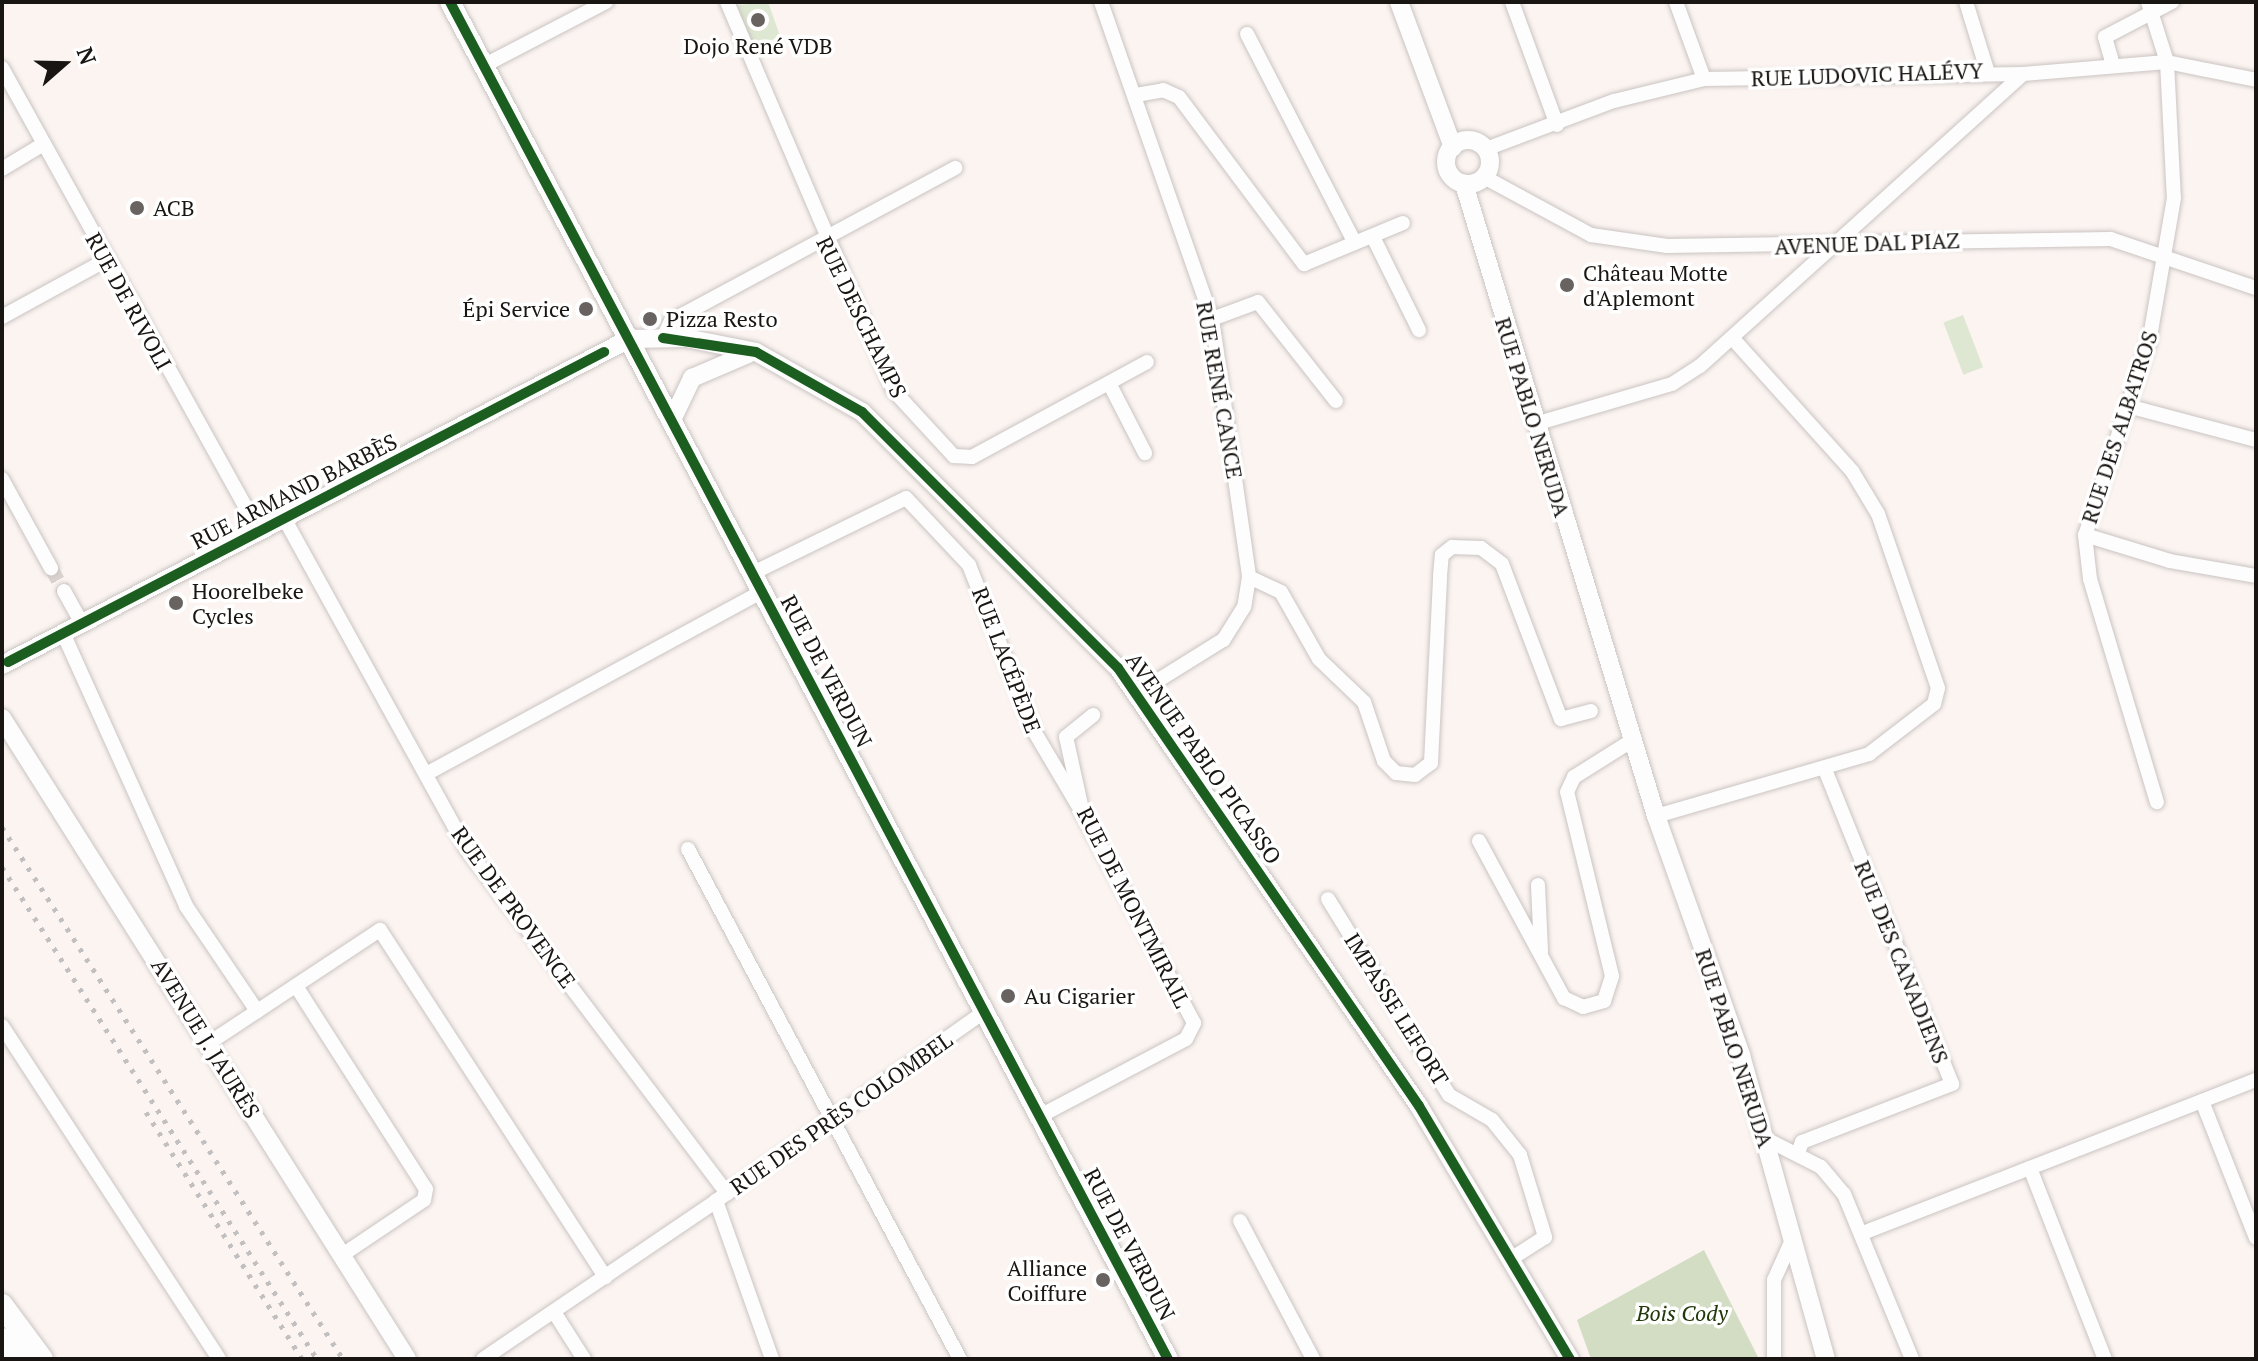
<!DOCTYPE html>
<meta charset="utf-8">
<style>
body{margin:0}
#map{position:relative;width:2258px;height:1361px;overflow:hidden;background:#fbf4f1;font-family:"PT Serif",serif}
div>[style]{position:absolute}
.green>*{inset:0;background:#dee7d1;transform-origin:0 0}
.forest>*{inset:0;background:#d2ddc3}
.minor-tunnel>*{height:14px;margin-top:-7px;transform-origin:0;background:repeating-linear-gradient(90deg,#d9d3d0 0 14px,transparent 0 21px)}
.roads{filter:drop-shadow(0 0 2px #cac4c2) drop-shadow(0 0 2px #cac4c2)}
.minor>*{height:14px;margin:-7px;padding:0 7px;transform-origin:7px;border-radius:7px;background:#fefdfd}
.tertiary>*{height:18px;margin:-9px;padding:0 9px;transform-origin:9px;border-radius:9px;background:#fefdfd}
.tertiary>.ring{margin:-9px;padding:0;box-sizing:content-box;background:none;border:18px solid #fefdfd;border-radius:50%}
.secondary>*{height:20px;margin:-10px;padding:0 10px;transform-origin:10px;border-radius:10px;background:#fefdfd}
.primary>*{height:22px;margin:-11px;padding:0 11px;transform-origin:11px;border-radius:11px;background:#fefdfd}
.rail>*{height:5px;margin-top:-2.5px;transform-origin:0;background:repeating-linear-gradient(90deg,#c1bfbf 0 4px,transparent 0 12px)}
.cycleway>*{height:10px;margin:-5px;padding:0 5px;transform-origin:5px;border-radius:5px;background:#1b5e20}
.dots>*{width:22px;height:22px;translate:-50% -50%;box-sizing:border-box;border:4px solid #fff;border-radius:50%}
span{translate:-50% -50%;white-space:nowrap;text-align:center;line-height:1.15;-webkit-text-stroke:7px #fff;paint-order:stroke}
.poi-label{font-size:22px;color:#191513}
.left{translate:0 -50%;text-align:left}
.right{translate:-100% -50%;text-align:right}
.street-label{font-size:22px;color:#191513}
.park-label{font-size:22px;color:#213908;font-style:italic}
.frame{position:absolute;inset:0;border:4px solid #191513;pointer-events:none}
.north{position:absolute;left:24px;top:24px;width:80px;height:80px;-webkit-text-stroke:6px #fff;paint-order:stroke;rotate:70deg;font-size:22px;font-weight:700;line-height:32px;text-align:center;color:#191513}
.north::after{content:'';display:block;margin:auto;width:28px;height:36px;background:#191513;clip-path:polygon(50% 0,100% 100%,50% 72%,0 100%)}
</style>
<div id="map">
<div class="green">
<i style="clip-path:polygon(768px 2px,780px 36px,753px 49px,737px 5px)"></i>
<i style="left:1963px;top:315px;width:56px;height:21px;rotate:69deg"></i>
</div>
<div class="forest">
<i style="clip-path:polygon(1704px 1250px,1759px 1359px,1591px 1359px,1577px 1320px)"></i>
</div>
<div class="minor-tunnel">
<i style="left:51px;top:568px;width:26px;rotate:61deg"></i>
</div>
<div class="roads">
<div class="minor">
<i style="left:727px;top:2px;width:422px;rotate:66.8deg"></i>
<i style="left:893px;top:390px;width:90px;rotate:47.3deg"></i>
<i style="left:954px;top:456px;width:18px;rotate:3deg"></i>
<i style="left:972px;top:457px;width:199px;rotate:-28.5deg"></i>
<i style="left:1101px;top:2px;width:336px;rotate:70.7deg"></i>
<i style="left:1212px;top:319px;width:261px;rotate:81.8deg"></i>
<i style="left:1249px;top:577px;width:30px;rotate:99deg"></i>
<i style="left:1244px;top:607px;width:39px;rotate:122deg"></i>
<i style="left:1223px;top:640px;width:100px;rotate:148.1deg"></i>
<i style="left:1512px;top:2px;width:131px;rotate:69.9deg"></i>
<i style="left:1676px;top:2px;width:82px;rotate:70deg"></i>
<i style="left:1966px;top:2px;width:71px;rotate:72.8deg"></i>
<i style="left:2148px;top:2px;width:63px;rotate:72.4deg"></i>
<i style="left:2167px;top:62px;width:136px;rotate:87.1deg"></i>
<i style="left:2174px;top:198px;width:146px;rotate:99.8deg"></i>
<i style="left:2149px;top:342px;width:203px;rotate:108.3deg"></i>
<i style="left:2085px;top:535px;width:44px;rotate:83.5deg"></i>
<i style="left:2090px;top:579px;width:233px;rotate:73.3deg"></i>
<i style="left:1247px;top:34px;width:235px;rotate:62.7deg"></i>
<i style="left:2113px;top:65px;width:29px;rotate:-106deg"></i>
<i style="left:2105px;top:37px;width:76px;rotate:-27.6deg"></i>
<i style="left:483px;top:66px;width:139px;rotate:-27.5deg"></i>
<i style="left:2px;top:68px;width:530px;rotate:60.97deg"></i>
<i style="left:1136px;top:95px;width:27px;rotate:-10deg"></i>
<i style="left:1163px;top:90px;width:17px;rotate:24deg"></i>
<i style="left:1179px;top:97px;width:209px;rotate:53.2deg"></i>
<i style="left:1304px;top:264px;width:107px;rotate:-22.5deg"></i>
<i style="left:1486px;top:149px;width:137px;rotate:-20.6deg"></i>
<i style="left:1614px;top:101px;width:93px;rotate:-13.7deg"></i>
<i style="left:1704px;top:79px;width:319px;rotate:-0.9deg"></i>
<i style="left:2023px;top:74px;width:144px;rotate:-4.8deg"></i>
<i style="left:2167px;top:62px;width:91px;rotate:11.4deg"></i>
<i style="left:2px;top:169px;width:47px;rotate:-31deg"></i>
<i style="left:1484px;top:177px;width:122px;rotate:28.5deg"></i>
<i style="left:1591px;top:235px;width:77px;rotate:8.2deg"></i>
<i style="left:1667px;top:246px;width:444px;rotate:-0.9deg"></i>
<i style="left:2111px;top:239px;width:153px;rotate:18.7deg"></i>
<i style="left:1373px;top:237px;width:104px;rotate:63.7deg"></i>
<i style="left:2px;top:317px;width:119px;rotate:-28.7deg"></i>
<i style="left:1212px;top:319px;width:49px;rotate:-20.3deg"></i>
<i style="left:1258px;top:302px;width:126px;rotate:51.8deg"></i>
<i style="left:663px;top:338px;width:19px;rotate:-65deg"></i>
<i style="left:671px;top:321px;width:323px;rotate:-28.3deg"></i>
<i style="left:1109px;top:383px;width:79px;rotate:62.8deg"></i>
<i style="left:2128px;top:406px;width:132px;rotate:14.9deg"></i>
<i style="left:1535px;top:424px;width:143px;rotate:-16.3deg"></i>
<i style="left:1672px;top:384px;width:33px;rotate:-33deg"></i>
<i style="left:1700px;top:366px;width:435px;rotate:-42.1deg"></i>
<i style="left:2px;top:479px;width:102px;rotate:61.2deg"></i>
<i style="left:284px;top:518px;width:377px;rotate:61.1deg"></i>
<i style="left:466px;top:848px;width:433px;rotate:52.9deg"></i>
<i style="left:2085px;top:535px;width:89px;rotate:17deg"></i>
<i style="left:2170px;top:561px;width:87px;rotate:9.9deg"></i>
<i style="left:753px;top:573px;width:170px;rotate:-26.1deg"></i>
<i style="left:906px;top:498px;width:92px;rotate:46.8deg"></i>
<i style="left:969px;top:565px;width:178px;rotate:68.6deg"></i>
<i style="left:1034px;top:731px;width:96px;rotate:59.4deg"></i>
<i style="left:1249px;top:577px;width:35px;rotate:25deg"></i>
<i style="left:1281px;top:592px;width:77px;rotate:60.4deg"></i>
<i style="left:1319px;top:659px;width:62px;rotate:43.7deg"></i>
<i style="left:1364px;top:702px;width:62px;rotate:71.3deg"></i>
<i style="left:1384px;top:761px;width:17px;rotate:45deg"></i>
<i style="left:1396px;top:773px;width:19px;rotate:6deg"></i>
<i style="left:1415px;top:775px;width:20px;rotate:-37deg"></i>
<i style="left:1431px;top:763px;width:187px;rotate:-87.2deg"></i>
<i style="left:1440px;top:576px;width:21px;rotate:-85deg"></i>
<i style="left:1442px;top:555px;width:13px;rotate:-39deg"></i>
<i style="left:1452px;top:547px;width:29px;rotate:2deg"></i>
<i style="left:1481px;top:548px;width:26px;rotate:37deg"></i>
<i style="left:1502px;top:564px;width:166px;rotate:69.2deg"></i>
<i style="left:1561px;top:719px;width:31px;rotate:-15deg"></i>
<i style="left:64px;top:591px;width:37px;rotate:61deg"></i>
<i style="left:63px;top:633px;width:299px;rotate:65.7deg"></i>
<i style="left:186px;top:906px;width:127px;rotate:55.9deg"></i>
<i style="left:426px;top:774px;width:383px;rotate:-28.5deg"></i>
<i style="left:1656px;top:816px;width:222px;rotate:-16.2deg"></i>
<i style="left:1869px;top:754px;width:82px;rotate:-37.6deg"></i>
<i style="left:1934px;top:704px;width:16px;rotate:-76deg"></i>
<i style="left:1938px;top:688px;width:184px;rotate:-109deg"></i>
<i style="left:1878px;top:514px;width:50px;rotate:-121.2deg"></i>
<i style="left:1852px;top:471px;width:176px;rotate:-132deg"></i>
<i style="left:1479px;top:841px;width:179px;rotate:61.6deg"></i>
<i style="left:1564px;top:998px;width:21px;rotate:25deg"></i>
<i style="left:1583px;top:1007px;width:22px;rotate:-16deg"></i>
<i style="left:1604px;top:1001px;width:26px;rotate:-72deg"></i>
<i style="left:1612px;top:976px;width:189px;rotate:-103.7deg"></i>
<i style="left:1567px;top:792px;width:17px;rotate:-65deg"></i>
<i style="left:1574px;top:777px;width:70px;rotate:-32.1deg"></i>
<i style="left:688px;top:849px;width:578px;rotate:61.93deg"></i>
<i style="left:1538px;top:885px;width:67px;rotate:87.4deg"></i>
<i style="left:1328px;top:899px;width:230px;rotate:58.3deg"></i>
<i style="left:1449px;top:1095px;width:50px;rotate:30.2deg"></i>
<i style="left:1492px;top:1120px;width:45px;rotate:51.3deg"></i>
<i style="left:1520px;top:1155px;width:86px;rotate:73deg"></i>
<i style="left:1545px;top:1237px;width:40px;rotate:147.1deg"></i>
<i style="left:296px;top:986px;width:241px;rotate:57.4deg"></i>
<i style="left:426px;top:1189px;width:11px;rotate:100deg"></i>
<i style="left:424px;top:1200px;width:99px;rotate:146.1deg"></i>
<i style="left:2px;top:1026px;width:397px;rotate:56.9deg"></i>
<i style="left:209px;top:1043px;width:205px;rotate:-33.5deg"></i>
<i style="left:380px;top:930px;width:414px;rotate:57deg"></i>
<i style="left:2202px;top:1101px;width:147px;rotate:68.5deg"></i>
<i style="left:1040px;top:1116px;width:165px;rotate:-27.8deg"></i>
<i style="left:1186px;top:1039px;width:18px;rotate:-63deg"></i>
<i style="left:1194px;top:1023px;width:237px;rotate:-118deg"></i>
<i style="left:1083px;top:814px;width:79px;rotate:-102.4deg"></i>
<i style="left:1066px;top:737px;width:35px;rotate:-39deg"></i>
<i style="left:1764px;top:1138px;width:64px;rotate:27deg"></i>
<i style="left:1821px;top:1167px;width:35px;rotate:50deg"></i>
<i style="left:1844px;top:1194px;width:178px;rotate:67.6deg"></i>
<i style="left:1798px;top:1153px;width:12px;rotate:-70deg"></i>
<i style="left:1802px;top:1142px;width:161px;rotate:-21.1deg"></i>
<i style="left:1952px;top:1084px;width:339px;rotate:-112deg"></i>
<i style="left:2030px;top:1168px;width:205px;rotate:68.6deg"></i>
<i style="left:1240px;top:1221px;width:156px;rotate:62.1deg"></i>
<i style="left:1863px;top:1233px;width:422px;rotate:-21.3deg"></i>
<i style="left:554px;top:1312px;width:56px;rotate:57.4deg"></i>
<i style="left:483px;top:1359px;width:282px;rotate:-34.1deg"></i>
<i style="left:772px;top:1359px;width:168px;rotate:-109.5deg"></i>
<i style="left:716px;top:1201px;width:328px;rotate:-35.2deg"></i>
<i style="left:1774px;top:1359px;width:79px;rotate:-90deg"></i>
<i style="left:1774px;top:1280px;width:44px;rotate:-65.8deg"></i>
</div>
<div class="tertiary">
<i style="left:1399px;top:2px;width:155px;rotate:69.6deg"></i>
<i class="ring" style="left:1446px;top:140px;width:26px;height:26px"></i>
<i style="left:1464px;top:184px;width:661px;rotate:73.1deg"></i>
<i style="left:1656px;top:816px;width:254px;rotate:70.4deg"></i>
<i style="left:1741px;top:1055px;width:316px;rotate:74.4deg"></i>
<i style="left:672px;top:420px;width:47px;rotate:-64.5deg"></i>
<i style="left:692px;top:378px;width:61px;rotate:-23.2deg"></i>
<i style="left:2px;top:665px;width:707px;rotate:-27.47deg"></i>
<i style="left:629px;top:339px;width:57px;rotate:-1deg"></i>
<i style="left:686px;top:338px;width:71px;rotate:11.3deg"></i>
<i style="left:756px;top:352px;width:122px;rotate:29.5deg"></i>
<i style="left:862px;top:412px;width:362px;rotate:45deg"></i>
<i style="left:1118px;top:668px;width:531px;rotate:55.5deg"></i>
<i style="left:1419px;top:1106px;width:295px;rotate:59.2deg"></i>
<i style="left:2px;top:718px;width:758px;rotate:57.71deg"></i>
</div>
<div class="secondary">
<i style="left:450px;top:2px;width:1535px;rotate:62.12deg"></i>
</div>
<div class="primary">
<i style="left:2px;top:1305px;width:67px;rotate:53.5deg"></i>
<i style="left:2px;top:1339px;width:24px;rotate:55deg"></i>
</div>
</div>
<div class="rail">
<i style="left:2px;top:827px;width:632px;rotate:57.34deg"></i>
<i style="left:2px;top:867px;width:584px;rotate:57.37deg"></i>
<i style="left:146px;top:1112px;width:292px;rotate:57.7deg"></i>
</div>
<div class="cycleway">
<i style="left:450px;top:2px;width:1535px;rotate:62.12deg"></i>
<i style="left:663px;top:338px;width:94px;rotate:8.6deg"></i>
<i style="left:756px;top:352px;width:122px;rotate:29.5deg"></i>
<i style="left:862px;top:412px;width:362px;rotate:45deg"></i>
<i style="left:1118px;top:668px;width:531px;rotate:55.5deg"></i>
<i style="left:1419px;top:1106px;width:295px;rotate:59.2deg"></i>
<i style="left:8px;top:662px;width:672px;rotate:-27.48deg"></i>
</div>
<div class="dots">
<i style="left:758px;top:20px;background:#686361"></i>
<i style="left:137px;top:208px;background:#686361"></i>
<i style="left:1567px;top:285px;background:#686361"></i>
<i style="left:586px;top:309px;background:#686361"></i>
<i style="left:650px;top:319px;background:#686361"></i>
<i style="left:176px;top:603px;background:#686361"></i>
<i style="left:1008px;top:996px;background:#686361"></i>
<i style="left:1103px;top:1280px;background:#686361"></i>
</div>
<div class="poi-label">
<span style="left:758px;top:46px">Dojo René VDB</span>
<span class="left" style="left:153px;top:208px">ACB</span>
<span class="left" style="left:1583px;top:285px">Château Motte<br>d'Aplemont</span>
<span class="right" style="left:570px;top:309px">Épi Service</span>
<span class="left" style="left:666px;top:319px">Pizza Resto</span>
<span class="left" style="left:192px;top:603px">Hoorelbeke<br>Cycles</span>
<span class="left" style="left:1024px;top:996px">Au Cigarier</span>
<span class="right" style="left:1087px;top:1280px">Alliance<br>Coiffure</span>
</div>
<div class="street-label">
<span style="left:1867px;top:74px;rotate:-2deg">RUE LUDOVIC HALÉVY</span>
<span style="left:1867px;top:243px;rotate:-2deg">AVENUE DAL PIAZ</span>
<span style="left:129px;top:301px;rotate:61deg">RUE DE RIVOLI</span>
<span style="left:862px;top:317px;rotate:64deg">RUE DESCHAMPS</span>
<span style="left:1220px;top:390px;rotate:80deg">RUE RENÉ CANCE</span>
<span style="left:1533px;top:417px;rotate:73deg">RUE PABLO NERUDA</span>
<span style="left:2119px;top:427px;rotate:-72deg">RUE DES ALBATROS</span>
<span style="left:294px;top:491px;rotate:-27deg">RUE ARMAND BARBÈS</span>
<span style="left:1007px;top:660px;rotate:69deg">RUE LACÉPÈDE</span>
<span style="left:827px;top:671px;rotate:62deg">RUE DE VERDUN</span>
<span style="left:1204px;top:758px;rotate:55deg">AVENUE PABLO PICASSO</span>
<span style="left:514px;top:907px;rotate:54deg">RUE DE PROVENCE</span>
<span style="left:1134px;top:907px;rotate:63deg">RUE DE MONTMIRAIL</span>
<span style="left:1902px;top:962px;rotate:68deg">RUE DES CANADIENS</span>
<span style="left:1397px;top:1009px;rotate:58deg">IMPASSE LEFORT</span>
<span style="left:206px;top:1038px;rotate:58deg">AVENUE J. JAURÈS</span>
<span style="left:1735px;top:1048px;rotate:72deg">RUE PABLO NERUDA</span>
<span style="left:841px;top:1113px;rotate:-35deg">RUE DES PRÈS COLOMBEL</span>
<span style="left:1130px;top:1244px;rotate:62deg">RUE DE VERDUN</span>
</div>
<div class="park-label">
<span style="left:1682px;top:1313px">Bois Cody</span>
</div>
<div class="frame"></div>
<div class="north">N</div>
</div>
